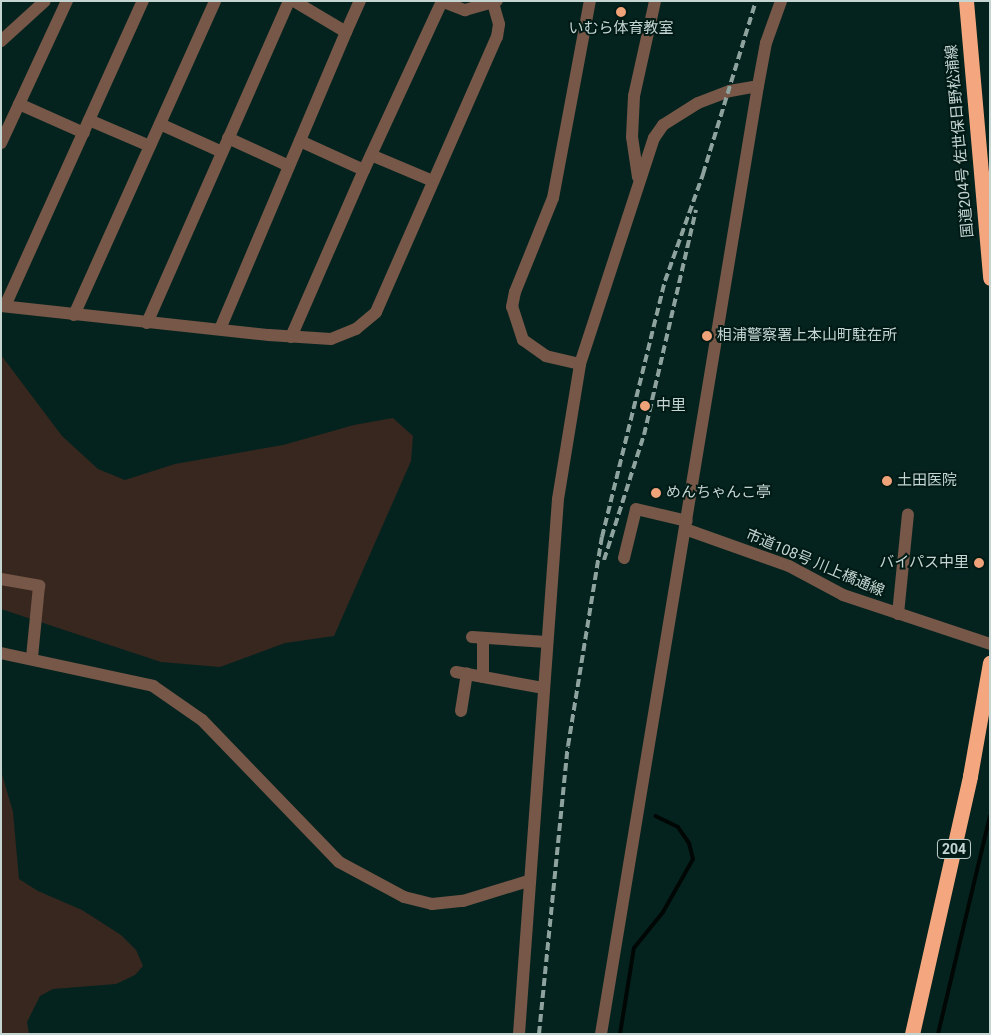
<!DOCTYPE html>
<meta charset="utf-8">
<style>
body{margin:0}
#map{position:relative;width:991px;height:1035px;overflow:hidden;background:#05231e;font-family:Roboto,"Noto Sans JP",sans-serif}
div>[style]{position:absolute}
.green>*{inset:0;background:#37271f}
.stream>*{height:4px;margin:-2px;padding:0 2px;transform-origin:2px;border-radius:2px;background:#000705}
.minor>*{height:12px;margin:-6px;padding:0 6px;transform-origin:6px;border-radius:6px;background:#765748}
.highway>*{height:15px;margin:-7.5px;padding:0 7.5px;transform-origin:7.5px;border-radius:7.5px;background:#f4a77f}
.rail>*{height:4px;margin-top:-2px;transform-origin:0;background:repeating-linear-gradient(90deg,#8ea29e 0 8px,transparent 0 12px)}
.dots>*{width:14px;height:14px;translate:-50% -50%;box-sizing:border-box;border:2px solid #001a15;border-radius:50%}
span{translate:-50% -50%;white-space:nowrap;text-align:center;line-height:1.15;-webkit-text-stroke:4px #001a15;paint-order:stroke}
.shield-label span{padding:1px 4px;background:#001a15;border:1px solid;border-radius:4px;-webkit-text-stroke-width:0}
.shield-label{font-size:14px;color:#c5d6d2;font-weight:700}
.poi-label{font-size:15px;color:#c5d6d2}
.left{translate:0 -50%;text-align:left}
.right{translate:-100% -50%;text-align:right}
.street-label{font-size:15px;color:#c5d6d2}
.frame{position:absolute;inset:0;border:2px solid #c5d6d2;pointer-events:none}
</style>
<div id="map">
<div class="green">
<i style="clip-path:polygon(1px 355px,62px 436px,98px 469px,125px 480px,175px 464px,283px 445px,354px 425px,393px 418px,413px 436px,411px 461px,334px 636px,285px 643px,220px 667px,161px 662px,1px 609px)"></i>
<i style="clip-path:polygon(1px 771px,13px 812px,19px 879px,38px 891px,82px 910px,121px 935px,136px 950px,143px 966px,135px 975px,116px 984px,53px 989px,40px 996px,27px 1022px,29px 1034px,1px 1034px)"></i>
</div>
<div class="stream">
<i style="left:620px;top:1034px;width:87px;rotate:-80.8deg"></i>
<i style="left:634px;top:948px;width:46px;rotate:-51.1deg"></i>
<i style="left:663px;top:912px;width:61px;rotate:-60.5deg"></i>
<i style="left:693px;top:859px;width:16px;rotate:-104deg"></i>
<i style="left:689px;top:843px;width:19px;rotate:-125deg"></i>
<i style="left:678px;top:827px;width:25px;rotate:-154deg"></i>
<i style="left:938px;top:1034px;width:224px;rotate:-76.6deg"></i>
</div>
<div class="minor">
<i style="left:441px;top:1px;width:26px;rotate:21deg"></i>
<i style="left:465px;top:10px;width:33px;rotate:-16deg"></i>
<i style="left:346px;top:32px;width:34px;rotate:-66deg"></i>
<i style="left:1px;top:41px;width:59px;rotate:-42.3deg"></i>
<i style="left:19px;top:104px;width:71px;rotate:24deg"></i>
<i style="left:89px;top:120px;width:66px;rotate:23.1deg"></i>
<i style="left:160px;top:124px;width:68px;rotate:24.3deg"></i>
<i style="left:228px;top:138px;width:67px;rotate:24.7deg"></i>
<i style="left:300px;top:141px;width:70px;rotate:24.4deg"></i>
<i style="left:364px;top:170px;width:186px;rotate:-65.2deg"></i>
<i style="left:1px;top:143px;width:157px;rotate:-65.1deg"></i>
<i style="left:371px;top:155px;width:67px;rotate:22.8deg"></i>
<i style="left:638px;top:177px;width:40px;rotate:-98.5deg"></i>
<i style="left:632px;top:137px;width:41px;rotate:-87.2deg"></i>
<i style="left:634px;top:96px;width:97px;rotate:-77.5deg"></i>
<i style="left:1px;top:306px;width:270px;rotate:6.2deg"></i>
<i style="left:269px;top:335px;width:62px;rotate:3.7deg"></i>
<i style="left:331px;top:339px;width:27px;rotate:-22deg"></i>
<i style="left:356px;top:329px;width:26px;rotate:-40deg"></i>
<i style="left:376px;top:312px;width:300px;rotate:-66.3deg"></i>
<i style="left:497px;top:37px;width:13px;rotate:-81deg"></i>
<i style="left:499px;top:24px;width:22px;rotate:-106deg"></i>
<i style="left:5px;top:306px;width:335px;rotate:-65.7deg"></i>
<i style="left:74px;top:315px;width:344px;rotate:-65.8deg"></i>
<i style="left:147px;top:323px;width:352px;rotate:-66.2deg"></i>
<i style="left:220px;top:329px;width:323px;rotate:-67deg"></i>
<i style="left:346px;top:32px;width:61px;rotate:-149.2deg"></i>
<i style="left:291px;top:337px;width:182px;rotate:-66.4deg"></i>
<i style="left:580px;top:364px;width:35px;rotate:-167deg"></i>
<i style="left:546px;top:356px;width:28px;rotate:-145deg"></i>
<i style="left:523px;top:340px;width:35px;rotate:-108deg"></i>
<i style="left:512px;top:307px;width:15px;rotate:-79deg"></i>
<i style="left:515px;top:292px;width:101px;rotate:-68deg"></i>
<i style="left:553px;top:198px;width:200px;rotate:-79.4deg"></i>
<i style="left:685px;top:529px;width:110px;rotate:19.6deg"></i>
<i style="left:789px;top:566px;width:61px;rotate:28.2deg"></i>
<i style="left:843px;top:595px;width:155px;rotate:18.4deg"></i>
<i style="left:624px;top:558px;width:50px;rotate:-76.2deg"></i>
<i style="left:636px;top:509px;width:52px;rotate:13.2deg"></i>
<i style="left:1px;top:579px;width:39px;rotate:10deg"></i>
<i style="left:39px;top:586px;width:72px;rotate:95.6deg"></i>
<i style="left:898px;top:614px;width:100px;rotate:-84.3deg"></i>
<i style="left:472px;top:637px;width:75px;rotate:3.8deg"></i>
<i style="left:1px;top:653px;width:156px;rotate:12.2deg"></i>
<i style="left:153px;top:686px;width:60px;rotate:34.8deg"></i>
<i style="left:202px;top:720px;width:197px;rotate:46deg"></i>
<i style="left:339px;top:862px;width:74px;rotate:28.3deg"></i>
<i style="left:404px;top:897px;width:29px;rotate:14deg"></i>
<i style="left:432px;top:904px;width:31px;rotate:-6deg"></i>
<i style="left:463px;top:901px;width:68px;rotate:-17.1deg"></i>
<i style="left:456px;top:672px;width:88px;rotate:10.4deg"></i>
<i style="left:483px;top:677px;width:39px;rotate:-90deg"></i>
<i style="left:461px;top:711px;width:38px;rotate:-81deg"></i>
<i style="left:519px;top:1034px;width:536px;rotate:-85.83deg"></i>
<i style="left:558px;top:499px;width:137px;rotate:-80.7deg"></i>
<i style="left:580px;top:364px;width:238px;rotate:-71.9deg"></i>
<i style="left:654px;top:138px;width:16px;rotate:-55deg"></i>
<i style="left:663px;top:125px;width:41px;rotate:-32.2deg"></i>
<i style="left:698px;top:103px;width:34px;rotate:-21deg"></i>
<i style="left:730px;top:91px;width:28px;rotate:-10deg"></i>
<i style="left:601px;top:1034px;width:961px;rotate:-80.6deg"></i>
<i style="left:758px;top:86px;width:44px;rotate:-79.5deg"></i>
<i style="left:766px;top:43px;width:45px;rotate:-70.3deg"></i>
</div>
<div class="highway">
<i style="left:966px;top:1px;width:278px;rotate:85deg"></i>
<i style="left:912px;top:1034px;width:264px;rotate:-77.3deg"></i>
<i style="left:970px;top:776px;width:115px;rotate:-80deg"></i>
</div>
<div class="rail">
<i style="left:604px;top:560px;width:131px;rotate:-72.3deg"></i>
<i style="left:644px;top:435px;width:231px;rotate:-77deg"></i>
<i style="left:539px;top:1034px;width:289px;rotate:-84.3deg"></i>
<i style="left:568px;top:746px;width:212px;rotate:-80.8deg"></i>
<i style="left:602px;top:537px;width:264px;rotate:-76.2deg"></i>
<i style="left:665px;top:281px;width:114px;rotate:-70.4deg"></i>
<i style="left:703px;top:174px;width:181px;rotate:-73deg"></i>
</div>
<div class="dots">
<i style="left:621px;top:12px;background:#f0a279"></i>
<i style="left:707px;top:336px;background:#f0a279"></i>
<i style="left:645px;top:406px;background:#f0a279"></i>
<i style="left:887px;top:481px;background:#f0a279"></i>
<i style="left:656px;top:493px;background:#f0a279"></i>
<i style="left:979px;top:563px;background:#f0a279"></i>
</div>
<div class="shield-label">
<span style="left:954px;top:849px">204</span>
</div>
<div class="poi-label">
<span style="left:621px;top:29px">いむら体育教室</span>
<span class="left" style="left:717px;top:336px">相浦警察署上本山町駐在所</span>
<span class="left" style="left:656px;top:406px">中里</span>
<span class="left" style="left:897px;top:481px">土田医院</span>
<span class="left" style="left:666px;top:493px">めんちゃんこ亭</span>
<span class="right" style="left:969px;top:563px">バイパス中里</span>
</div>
<div class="street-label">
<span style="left:960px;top:141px;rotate:-95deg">国道204号 佐世保日野松浦線</span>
<span style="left:815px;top:563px;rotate:23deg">市道108号 川上橋通線</span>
</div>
<div class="frame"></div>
</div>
